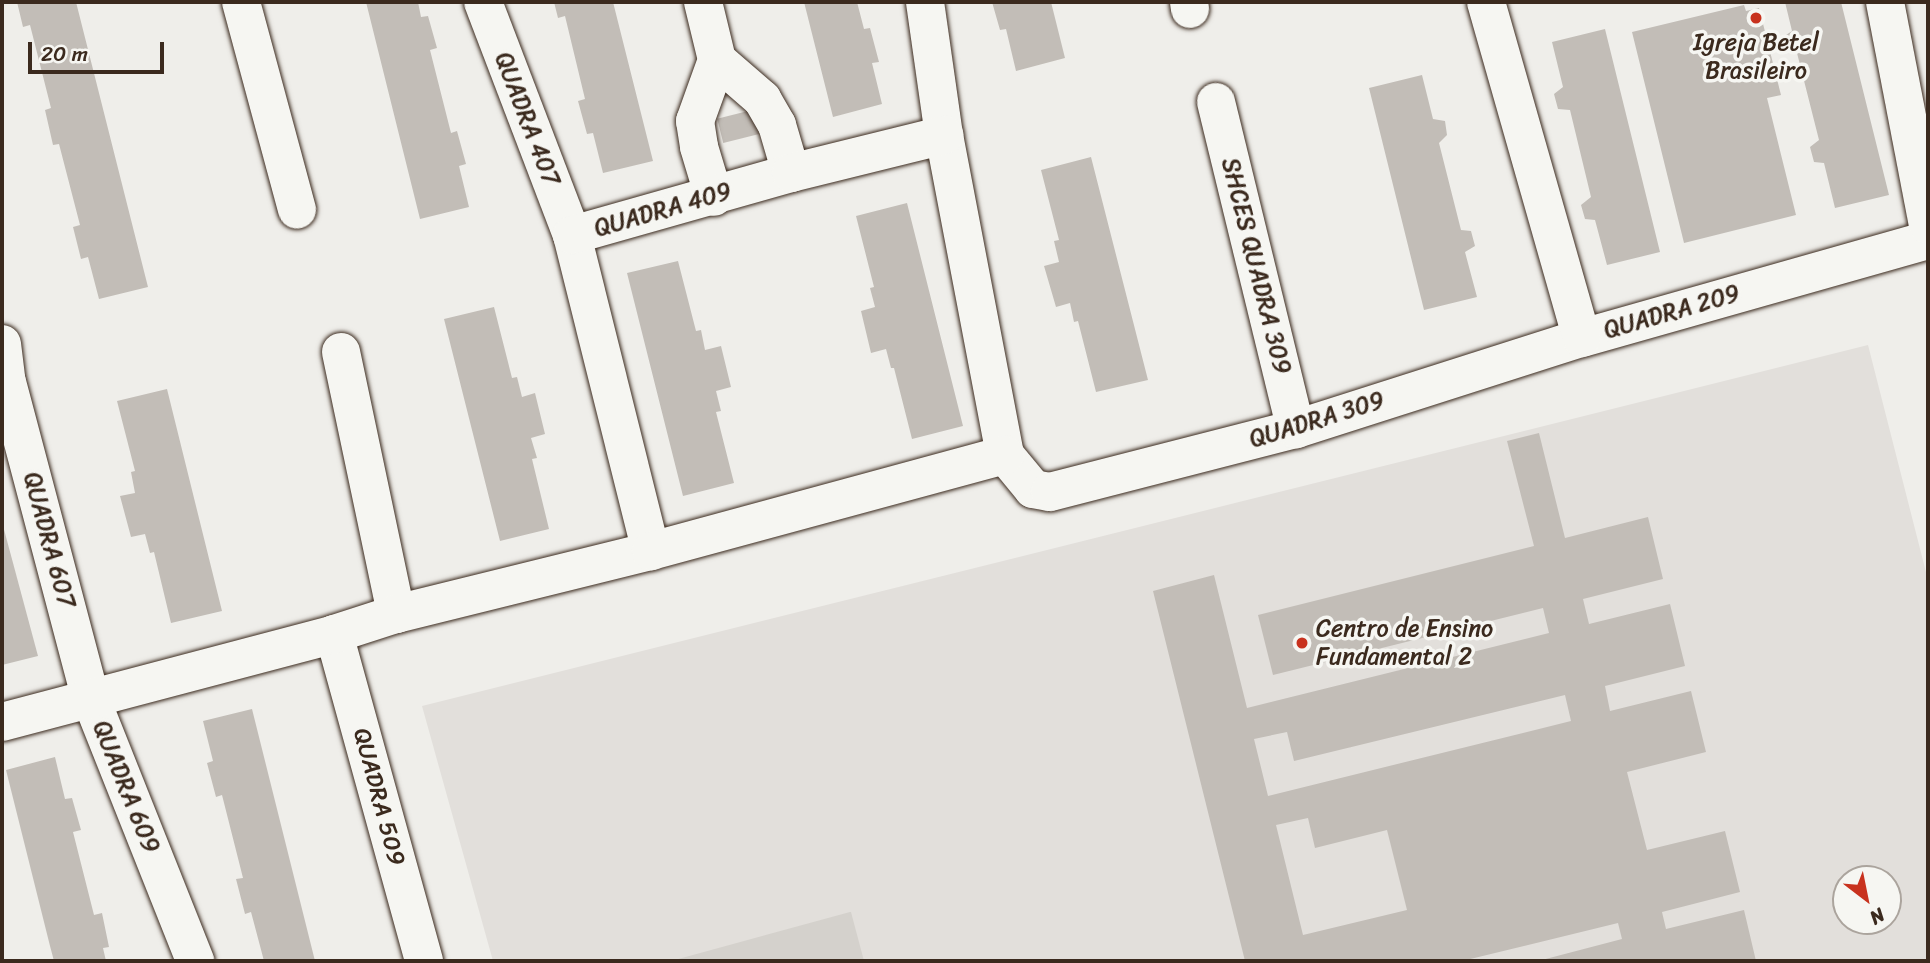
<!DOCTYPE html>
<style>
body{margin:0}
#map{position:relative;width:1930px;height:963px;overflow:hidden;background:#efeeea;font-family:Sriracha,sans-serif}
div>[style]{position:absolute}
.built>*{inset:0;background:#e2dfdb}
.green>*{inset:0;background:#d4d1cc}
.building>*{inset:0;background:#c2bdb7;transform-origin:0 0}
.roads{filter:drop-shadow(0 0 2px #3b2a1e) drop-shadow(0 0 2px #3b2a1e)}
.minor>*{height:38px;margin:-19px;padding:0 19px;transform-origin:19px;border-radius:19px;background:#f6f6f2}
.dots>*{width:19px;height:19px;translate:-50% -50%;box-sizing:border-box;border:4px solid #f6f6f2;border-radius:50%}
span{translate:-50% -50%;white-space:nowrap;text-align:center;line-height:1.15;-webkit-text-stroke:7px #f6f6f2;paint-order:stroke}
.poi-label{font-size:24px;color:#3b2a1e}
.left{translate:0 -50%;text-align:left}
.street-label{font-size:24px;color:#3b2a1e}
.frame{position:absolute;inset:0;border:4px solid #3b2a1e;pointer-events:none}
.north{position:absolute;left:1832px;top:865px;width:70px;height:70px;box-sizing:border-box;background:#f6f6f2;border:2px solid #aba49d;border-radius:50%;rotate:148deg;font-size:19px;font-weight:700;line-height:28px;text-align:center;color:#3b2a1e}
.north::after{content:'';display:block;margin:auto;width:24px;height:32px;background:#c8321e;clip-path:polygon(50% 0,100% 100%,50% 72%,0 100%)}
.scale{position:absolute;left:28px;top:42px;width:136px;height:32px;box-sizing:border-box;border:4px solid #3b2a1e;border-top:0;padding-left:9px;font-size:21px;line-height:24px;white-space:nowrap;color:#3b2a1e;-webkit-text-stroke:5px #f6f6f2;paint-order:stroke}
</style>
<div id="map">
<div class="built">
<i style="clip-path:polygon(evenodd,1868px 345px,1928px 580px,1928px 961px,493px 961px,422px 706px,1868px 345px,1846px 879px,1888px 879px,1888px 921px,1846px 921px,1846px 879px)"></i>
</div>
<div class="green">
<i style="clip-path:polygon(851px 912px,864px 961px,671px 961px,850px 912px)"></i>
</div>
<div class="building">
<i style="clip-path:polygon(17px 2px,76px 2px,148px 287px,99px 299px,88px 257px,81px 259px,73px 227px,80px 225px,59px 144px,53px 145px,45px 110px,51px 108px,30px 25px,23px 27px)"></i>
<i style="clip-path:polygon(366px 2px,418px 2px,421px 17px,428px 16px,437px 48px,430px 50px,451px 133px,457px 131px,466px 164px,459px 166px,469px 207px,420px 219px)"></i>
<i style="clip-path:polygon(554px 2px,613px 2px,653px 161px,603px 173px,593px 133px,587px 134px,578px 101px,585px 99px,565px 16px,558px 18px)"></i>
<i style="clip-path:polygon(804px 2px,857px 2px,864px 29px,870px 28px,879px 62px,872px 63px,882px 104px,833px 117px)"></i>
<i style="clip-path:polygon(992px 2px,1051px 2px,1065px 58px,1016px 71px,1006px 29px,1000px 30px)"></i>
<i style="clip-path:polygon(1785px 2px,1841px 2px,1889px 195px,1835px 208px,1824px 163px,1814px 162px,1810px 147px,1819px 140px,1797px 53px,1787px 51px,1783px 37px,1792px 31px)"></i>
<i style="clip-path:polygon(1744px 5px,1746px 11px,1759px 8px,1781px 95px,1767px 98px,1796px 215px,1684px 243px,1632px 32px)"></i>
<i style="clip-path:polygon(1605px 29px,1660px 252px,1607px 265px,1595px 220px,1585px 219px,1581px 205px,1591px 197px,1570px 110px,1558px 109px,1554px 94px,1563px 87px,1552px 42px)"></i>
<i style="clip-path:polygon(1422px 75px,1433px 119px,1445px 121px,1447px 135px,1439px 143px,1461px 230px,1471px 231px,1475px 246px,1465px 252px,1477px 297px,1424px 310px,1369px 88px)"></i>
<i style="left:756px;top:109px;width:25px;height:40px;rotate:76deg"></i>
<i style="clip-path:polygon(1091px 157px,1148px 380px,1096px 392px,1078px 321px,1074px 322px,1070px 303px,1056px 307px,1044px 266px,1059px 262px,1054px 241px,1059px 240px,1041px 170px)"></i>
<i style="clip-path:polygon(907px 203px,963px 426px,912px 439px,894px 368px,891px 368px,886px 349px,871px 353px,861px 311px,875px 307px,870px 288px,874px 287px,856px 216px)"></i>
<i style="clip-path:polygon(678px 261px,696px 331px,701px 330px,705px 350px,721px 346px,731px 387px,716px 391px,721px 411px,716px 412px,734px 483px,683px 496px,627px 273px)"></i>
<i style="clip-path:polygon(494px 307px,512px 378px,517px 377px,522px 397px,535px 393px,545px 434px,531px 438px,537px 458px,532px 459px,549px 529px,500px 541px,444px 319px)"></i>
<i style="clip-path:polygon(167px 389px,222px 611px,171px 623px,154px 552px,150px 553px,145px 534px,131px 537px,120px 496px,135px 493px,131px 472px,135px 471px,117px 401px)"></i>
<i style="clip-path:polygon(evenodd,1539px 433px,1565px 538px,1648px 517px,1663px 579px,1583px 599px,1589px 624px,1670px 604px,1685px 666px,1605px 686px,1610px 711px,1691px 691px,1706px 752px,1627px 772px,1647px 850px,1725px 831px,1740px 892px,1662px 912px,1666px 929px,1744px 910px,1756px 961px,1538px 961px,1622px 939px,1618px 923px,1462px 961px,1245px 961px,1153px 591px,1214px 575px,1247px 708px,1549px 633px,1543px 608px,1273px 675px,1258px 615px,1534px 546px,1507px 441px,1539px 433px,1565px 695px,1571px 721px,1268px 796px,1254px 739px,1287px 732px,1294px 761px,1565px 695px,1539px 433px,1308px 818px,1315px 848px,1387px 830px,1407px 910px,1303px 935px,1276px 825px,1308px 818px)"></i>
<i style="clip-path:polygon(2px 522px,38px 656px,2px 665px)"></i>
<i style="clip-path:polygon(252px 709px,315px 961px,264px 961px,251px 912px,245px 914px,236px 879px,243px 878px,222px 795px,216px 797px,207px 763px,213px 761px,203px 721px)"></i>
<i style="clip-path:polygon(55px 757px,65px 799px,72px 798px,81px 830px,73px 832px,94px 915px,102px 913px,109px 947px,103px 948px,106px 961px,54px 961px,50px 946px,6px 770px)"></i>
</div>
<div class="roads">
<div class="minor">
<i style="left:241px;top:2px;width:215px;rotate:74.9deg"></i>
<i style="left:483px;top:2px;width:249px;rotate:69.1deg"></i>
<i style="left:572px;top:235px;width:326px;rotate:76deg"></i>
<i style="left:703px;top:2px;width:60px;rotate:76.4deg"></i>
<i style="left:717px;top:60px;width:65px;rotate:109.8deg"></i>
<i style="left:695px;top:121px;width:26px;rotate:81deg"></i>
<i style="left:699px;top:147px;width:52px;rotate:73.3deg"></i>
<i style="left:925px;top:2px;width:134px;rotate:81.9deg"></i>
<i style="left:944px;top:135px;width:326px;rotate:79.2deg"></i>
<i style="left:1005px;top:455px;width:44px;rotate:50.5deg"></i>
<i style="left:1033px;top:489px;width:17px;rotate:10deg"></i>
<i style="left:1050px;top:492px;width:254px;rotate:-14.4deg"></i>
<i style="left:1296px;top:429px;width:300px;rotate:-17.7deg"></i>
<i style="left:1582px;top:338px;width:360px;rotate:-15.8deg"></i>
<i style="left:1189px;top:2px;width:7px;rotate:82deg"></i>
<i style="left:1486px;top:2px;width:349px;rotate:74.1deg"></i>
<i style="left:1885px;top:2px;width:227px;rotate:79.1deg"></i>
<i style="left:717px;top:60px;width:60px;rotate:40.9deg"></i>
<i style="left:762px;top:99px;width:30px;rotate:60deg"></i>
<i style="left:777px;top:125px;width:50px;rotate:73.7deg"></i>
<i style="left:1216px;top:102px;width:337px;rotate:76.3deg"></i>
<i style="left:572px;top:235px;width:228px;rotate:-15.8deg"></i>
<i style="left:791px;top:173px;width:158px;rotate:-13.9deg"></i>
<i style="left:2px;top:344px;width:38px;rotate:83deg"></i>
<i style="left:7px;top:382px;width:328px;rotate:75.2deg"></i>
<i style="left:91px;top:699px;width:282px;rotate:68.3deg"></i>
<i style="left:341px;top:352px;width:268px;rotate:78.1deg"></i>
<i style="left:334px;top:634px;width:339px;rotate:74.6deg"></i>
<i style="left:2px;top:722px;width:343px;rotate:-14.8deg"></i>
<i style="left:334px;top:634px;width:65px;rotate:-17.9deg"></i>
<i style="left:396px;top:614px;width:263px;rotate:-13.9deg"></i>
<i style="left:651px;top:551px;width:367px;rotate:-15.2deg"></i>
</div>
</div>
<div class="dots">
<i style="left:1756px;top:18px;background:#c8321e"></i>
<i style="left:1302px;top:643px;background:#c8321e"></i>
</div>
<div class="poi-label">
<span style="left:1756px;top:57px">Igreja Betel<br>Brasileiro</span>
<span class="left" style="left:1316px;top:643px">Centro de Ensino<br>Fundamental 2</span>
</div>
<div class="street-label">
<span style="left:527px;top:119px;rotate:69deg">QUADRA 407</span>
<span style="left:663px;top:210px;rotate:-16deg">QUADRA 409</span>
<span style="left:1256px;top:266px;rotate:76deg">SHCES QUADRA 309</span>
<span style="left:1672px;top:312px;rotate:-16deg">QUADRA 209</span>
<span style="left:1317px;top:420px;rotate:-17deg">QUADRA 309</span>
<span style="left:49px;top:540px;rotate:75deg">QUADRA 607</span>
<span style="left:126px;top:787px;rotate:68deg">QUADRA 609</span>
<span style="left:379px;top:797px;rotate:75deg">QUADRA 509</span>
</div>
<div class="frame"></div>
<div class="north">N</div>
<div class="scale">20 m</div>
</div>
